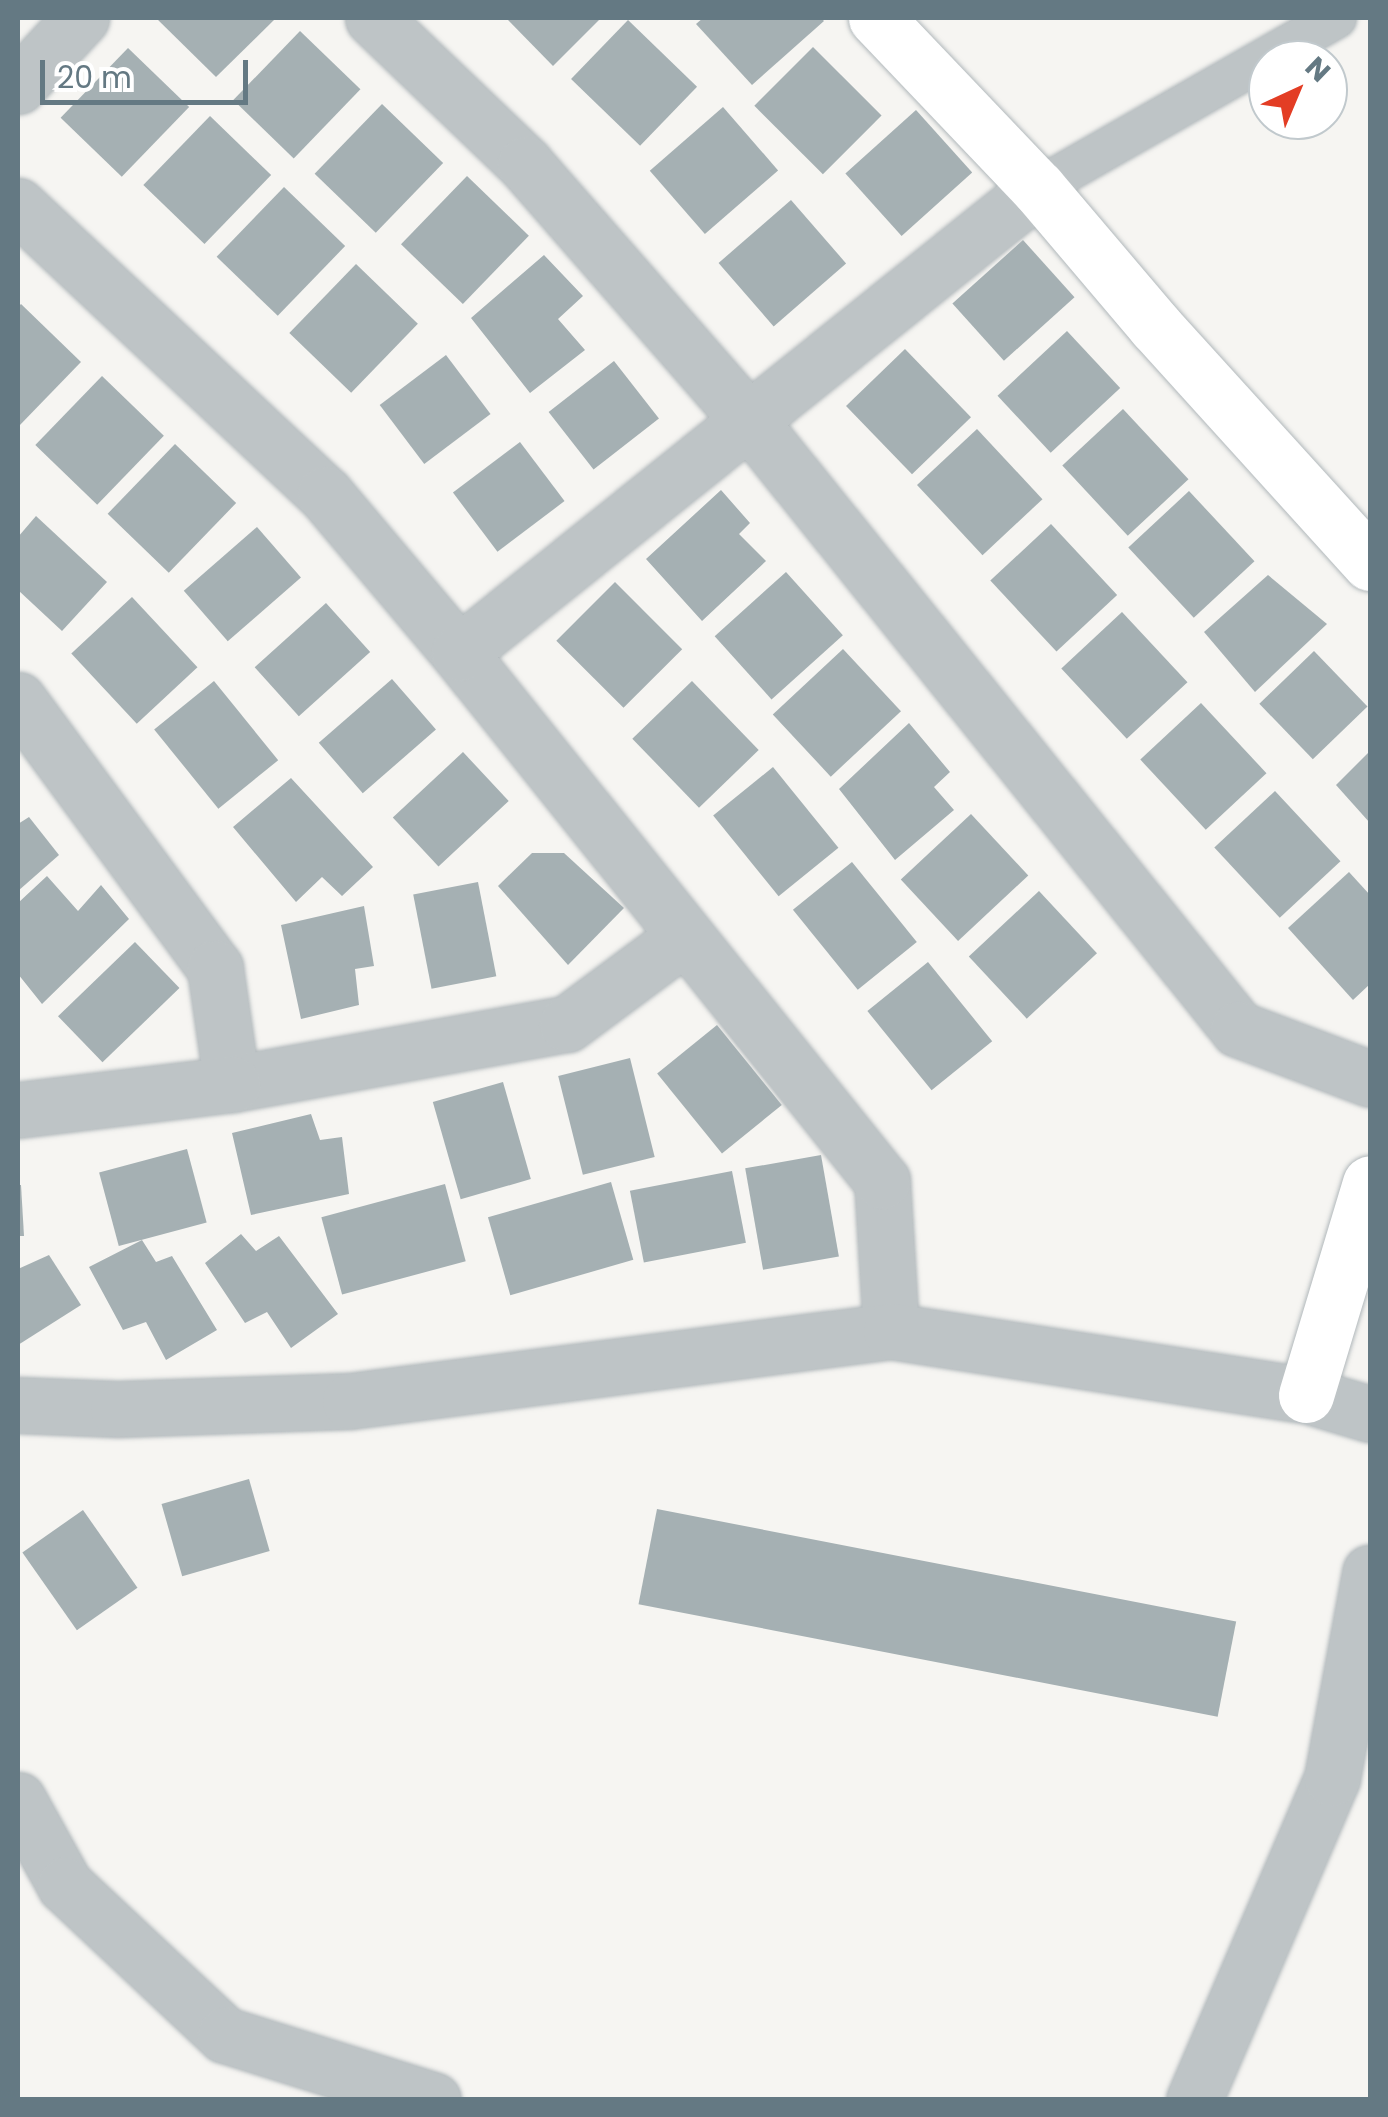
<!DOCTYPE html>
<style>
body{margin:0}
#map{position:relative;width:1388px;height:2117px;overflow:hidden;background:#f6f5f2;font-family:Poppins,sans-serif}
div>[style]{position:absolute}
.building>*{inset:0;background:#a5b0b3;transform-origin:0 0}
.roads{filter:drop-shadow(0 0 2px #b1b8bb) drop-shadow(0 0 2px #b1b8bb)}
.lane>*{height:40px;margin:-20px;padding:0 20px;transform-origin:20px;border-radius:20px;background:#bec4c6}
.street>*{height:55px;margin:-27.5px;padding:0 27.5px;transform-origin:27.5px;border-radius:27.5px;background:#bec4c6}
.secondary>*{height:55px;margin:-27.5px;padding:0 27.5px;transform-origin:27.5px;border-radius:27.5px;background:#fff}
span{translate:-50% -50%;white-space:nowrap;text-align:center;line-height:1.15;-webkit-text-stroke:10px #fff;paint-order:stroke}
.frame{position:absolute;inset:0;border:20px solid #647983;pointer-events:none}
.north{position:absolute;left:1248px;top:40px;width:100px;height:100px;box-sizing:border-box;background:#fff;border:2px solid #c1c9cd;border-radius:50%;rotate:44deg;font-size:28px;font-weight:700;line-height:40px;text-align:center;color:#647983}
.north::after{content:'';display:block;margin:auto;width:35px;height:45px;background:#e33d24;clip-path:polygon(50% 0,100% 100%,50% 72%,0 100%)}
.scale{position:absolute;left:40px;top:60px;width:208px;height:45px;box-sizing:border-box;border:5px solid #647983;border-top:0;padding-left:12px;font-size:30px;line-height:35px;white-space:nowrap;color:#647983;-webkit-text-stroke:8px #fff;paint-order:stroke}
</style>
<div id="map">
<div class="building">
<i style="clip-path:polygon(156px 18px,276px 18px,216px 77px)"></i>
<i style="clip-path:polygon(506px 18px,601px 18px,553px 66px)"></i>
<i style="clip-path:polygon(703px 18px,821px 18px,824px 21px,752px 85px,696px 24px)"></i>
<i style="left:628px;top:20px;width:96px;height:82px;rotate:44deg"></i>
<i style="left:300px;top:31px;width:84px;height:96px;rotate:44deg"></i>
<i style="left:813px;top:47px;width:97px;height:83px;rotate:45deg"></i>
<i style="left:128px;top:48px;width:85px;height:97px;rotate:44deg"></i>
<i style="left:382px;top:104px;width:85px;height:97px;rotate:44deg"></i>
<i style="left:723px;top:107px;width:84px;height:97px;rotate:49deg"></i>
<i style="left:916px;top:110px;width:84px;height:95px;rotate:48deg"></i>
<i style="left:210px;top:116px;width:85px;height:96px;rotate:44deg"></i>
<i style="left:467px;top:176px;width:86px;height:95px;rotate:44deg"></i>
<i style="left:284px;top:187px;width:85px;height:97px;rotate:44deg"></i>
<i style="left:791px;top:200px;width:84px;height:96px;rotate:49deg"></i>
<i style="left:1023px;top:240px;width:77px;height:95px;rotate:48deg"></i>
<i style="clip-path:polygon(544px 255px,583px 296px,558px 319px,585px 350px,530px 393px,471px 318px)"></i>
<i style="left:356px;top:264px;width:86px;height:96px;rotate:44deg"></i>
<i style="clip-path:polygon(21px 304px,81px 362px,18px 427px,18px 307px)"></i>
<i style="left:1067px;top:331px;width:78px;height:95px;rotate:47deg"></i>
<i style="left:905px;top:349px;width:95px;height:82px;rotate:46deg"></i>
<i style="left:446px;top:355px;width:74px;height:83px;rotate:53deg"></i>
<i style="left:614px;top:361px;width:73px;height:83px;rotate:52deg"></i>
<i style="left:102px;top:376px;width:86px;height:96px;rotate:44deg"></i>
<i style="left:1123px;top:409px;width:96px;height:83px;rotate:47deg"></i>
<i style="left:977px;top:429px;width:96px;height:82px;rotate:47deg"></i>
<i style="left:520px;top:442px;width:74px;height:84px;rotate:53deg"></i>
<i style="left:175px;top:444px;width:85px;height:97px;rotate:44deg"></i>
<i style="clip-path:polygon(721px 490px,750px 523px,739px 534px,766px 561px,702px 621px,646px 559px)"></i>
<i style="left:1189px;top:491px;width:96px;height:83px;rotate:47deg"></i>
<i style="clip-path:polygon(36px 516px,107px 582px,62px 631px,18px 590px,18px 537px)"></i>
<i style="left:1051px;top:524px;width:97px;height:83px;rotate:47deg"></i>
<i style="left:257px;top:527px;width:67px;height:97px;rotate:49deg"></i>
<i style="left:786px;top:572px;width:85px;height:96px;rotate:48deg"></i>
<i style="clip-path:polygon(1268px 575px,1327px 624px,1255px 692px,1204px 632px)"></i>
<i style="left:615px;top:582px;width:95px;height:83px;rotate:45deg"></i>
<i style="left:132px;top:597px;width:96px;height:83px;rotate:47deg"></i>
<i style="left:326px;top:603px;width:66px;height:96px;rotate:48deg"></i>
<i style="left:1122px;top:612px;width:96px;height:83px;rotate:47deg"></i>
<i style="left:843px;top:649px;width:85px;height:96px;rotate:47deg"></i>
<i style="left:1314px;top:651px;width:77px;height:76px;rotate:46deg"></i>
<i style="left:392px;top:679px;width:67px;height:97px;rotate:49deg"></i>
<i style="left:214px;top:681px;width:102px;height:77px;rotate:51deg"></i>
<i style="left:692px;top:681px;width:96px;height:83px;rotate:46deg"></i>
<i style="left:1201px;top:703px;width:96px;height:83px;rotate:47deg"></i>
<i style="clip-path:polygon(909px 723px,950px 772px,934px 787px,954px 810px,895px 860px,839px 789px)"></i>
<i style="clip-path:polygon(1370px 751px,1370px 823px,1336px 785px)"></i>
<i style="left:463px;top:752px;width:67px;height:96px;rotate:47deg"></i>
<i style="left:773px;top:767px;width:104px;height:77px;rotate:51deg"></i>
<i style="clip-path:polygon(291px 778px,373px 867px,342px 896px,322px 877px,296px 902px,233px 827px)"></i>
<i style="left:1275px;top:791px;width:96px;height:83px;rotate:47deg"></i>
<i style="left:971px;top:814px;width:84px;height:96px;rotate:47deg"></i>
<i style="clip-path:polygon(29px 817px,59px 855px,18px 891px,18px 824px)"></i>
<i style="clip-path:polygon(532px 853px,564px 853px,624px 908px,568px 965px,498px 886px)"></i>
<i style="left:852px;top:862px;width:103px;height:76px;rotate:51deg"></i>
<i style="clip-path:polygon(1349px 872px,1370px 895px,1370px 984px,1353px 1000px,1288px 928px)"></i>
<i style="clip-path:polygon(47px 876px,78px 911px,101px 885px,129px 919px,42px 1004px,18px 974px,18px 903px)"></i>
<i style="left:478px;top:882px;width:96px;height:66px;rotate:79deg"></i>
<i style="left:1039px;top:891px;width:85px;height:96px;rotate:47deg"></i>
<i style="clip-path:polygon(364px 906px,374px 966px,355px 969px,359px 1005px,301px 1019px,281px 925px)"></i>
<i style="left:135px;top:942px;width:64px;height:107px;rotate:46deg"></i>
<i style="left:928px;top:962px;width:102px;height:78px;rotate:51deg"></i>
<i style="left:717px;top:1025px;width:103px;height:77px;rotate:51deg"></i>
<i style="left:630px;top:1058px;width:102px;height:74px;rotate:76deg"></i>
<i style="left:503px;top:1082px;width:101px;height:73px;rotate:74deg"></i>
<i style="clip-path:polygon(311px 1114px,320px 1140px,342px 1137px,349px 1194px,251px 1215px,232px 1133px)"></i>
<i style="left:187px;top:1149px;width:76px;height:91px;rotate:75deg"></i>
<i style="left:821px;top:1155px;width:103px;height:77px;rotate:80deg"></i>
<i style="left:732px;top:1171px;width:73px;height:104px;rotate:79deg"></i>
<i style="left:611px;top:1182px;width:81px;height:128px;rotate:74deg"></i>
<i style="left:445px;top:1184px;width:80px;height:128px;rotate:75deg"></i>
<i style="clip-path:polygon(18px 1185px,21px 1185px,24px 1236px,18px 1236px)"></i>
<i style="clip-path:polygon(241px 1234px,256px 1251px,279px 1236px,338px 1314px,291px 1348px,267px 1312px,245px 1323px,205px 1263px)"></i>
<i style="clip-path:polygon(142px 1240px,156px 1262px,172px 1256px,217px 1330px,166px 1360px,146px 1322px,123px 1330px,89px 1267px)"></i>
<i style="clip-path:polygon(49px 1255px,81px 1305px,18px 1345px,18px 1269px)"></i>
<i style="left:249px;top:1479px;width:75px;height:91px;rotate:74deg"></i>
<i style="left:657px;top:1509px;width:590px;height:97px;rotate:11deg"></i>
<i style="left:83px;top:1510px;width:95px;height:74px;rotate:55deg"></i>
</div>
<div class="roads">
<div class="lane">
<i style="left:1038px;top:188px;width:343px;rotate:-29.7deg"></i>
</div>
<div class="street">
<i style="left:373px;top:18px;width:211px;rotate:43.8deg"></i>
<i style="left:525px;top:164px;width:344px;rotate:48.9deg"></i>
<i style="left:751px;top:423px;width:777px;rotate:51.21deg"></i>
<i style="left:1238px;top:1029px;width:141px;rotate:20.7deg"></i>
<i style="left:18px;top:86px;width:93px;rotate:-47.2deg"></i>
<i style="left:18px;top:206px;width:421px;rotate:43.2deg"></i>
<i style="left:325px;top:494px;width:208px;rotate:49.9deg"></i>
<i style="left:18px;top:700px;width:333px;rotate:53.7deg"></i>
<i style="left:215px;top:968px;width:117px;rotate:81.7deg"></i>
<i style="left:232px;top:1084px;width:340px;rotate:-10.2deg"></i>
<i style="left:567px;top:1024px;width:146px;rotate:-36.6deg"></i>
<i style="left:18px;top:1110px;width:216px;rotate:-6.9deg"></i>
<i style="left:891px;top:1331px;width:150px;rotate:-93.4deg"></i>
<i style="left:882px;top:1181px;width:677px;rotate:-128.7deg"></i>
<i style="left:459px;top:653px;width:743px;rotate:-38.77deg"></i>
<i style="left:18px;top:1405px;width:100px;rotate:2.3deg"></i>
<i style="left:118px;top:1409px;width:232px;rotate:-2deg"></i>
<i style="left:350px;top:1401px;width:546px;rotate:-7.37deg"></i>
<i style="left:891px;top:1331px;width:420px;rotate:8.8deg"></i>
<i style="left:1306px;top:1395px;width:67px;rotate:16.5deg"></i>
<i style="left:18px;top:1800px;width:97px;rotate:61.1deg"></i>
<i style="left:65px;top:1885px;width:219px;rotate:43.2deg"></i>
<i style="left:225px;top:2035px;width:218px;rotate:17.4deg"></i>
<i style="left:1194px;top:2100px;width:350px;rotate:-66.8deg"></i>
<i style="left:1332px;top:1778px;width:209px;rotate:-79.5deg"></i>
</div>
<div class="secondary">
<i style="left:876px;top:18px;width:235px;rotate:46.4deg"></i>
<i style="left:1038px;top:188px;width:181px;rotate:49.7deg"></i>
<i style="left:1155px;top:326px;width:320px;rotate:47.8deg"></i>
<i style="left:1306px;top:1395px;width:221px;rotate:-73.2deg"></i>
</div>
</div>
<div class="frame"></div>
<div class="north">N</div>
<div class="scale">20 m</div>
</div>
